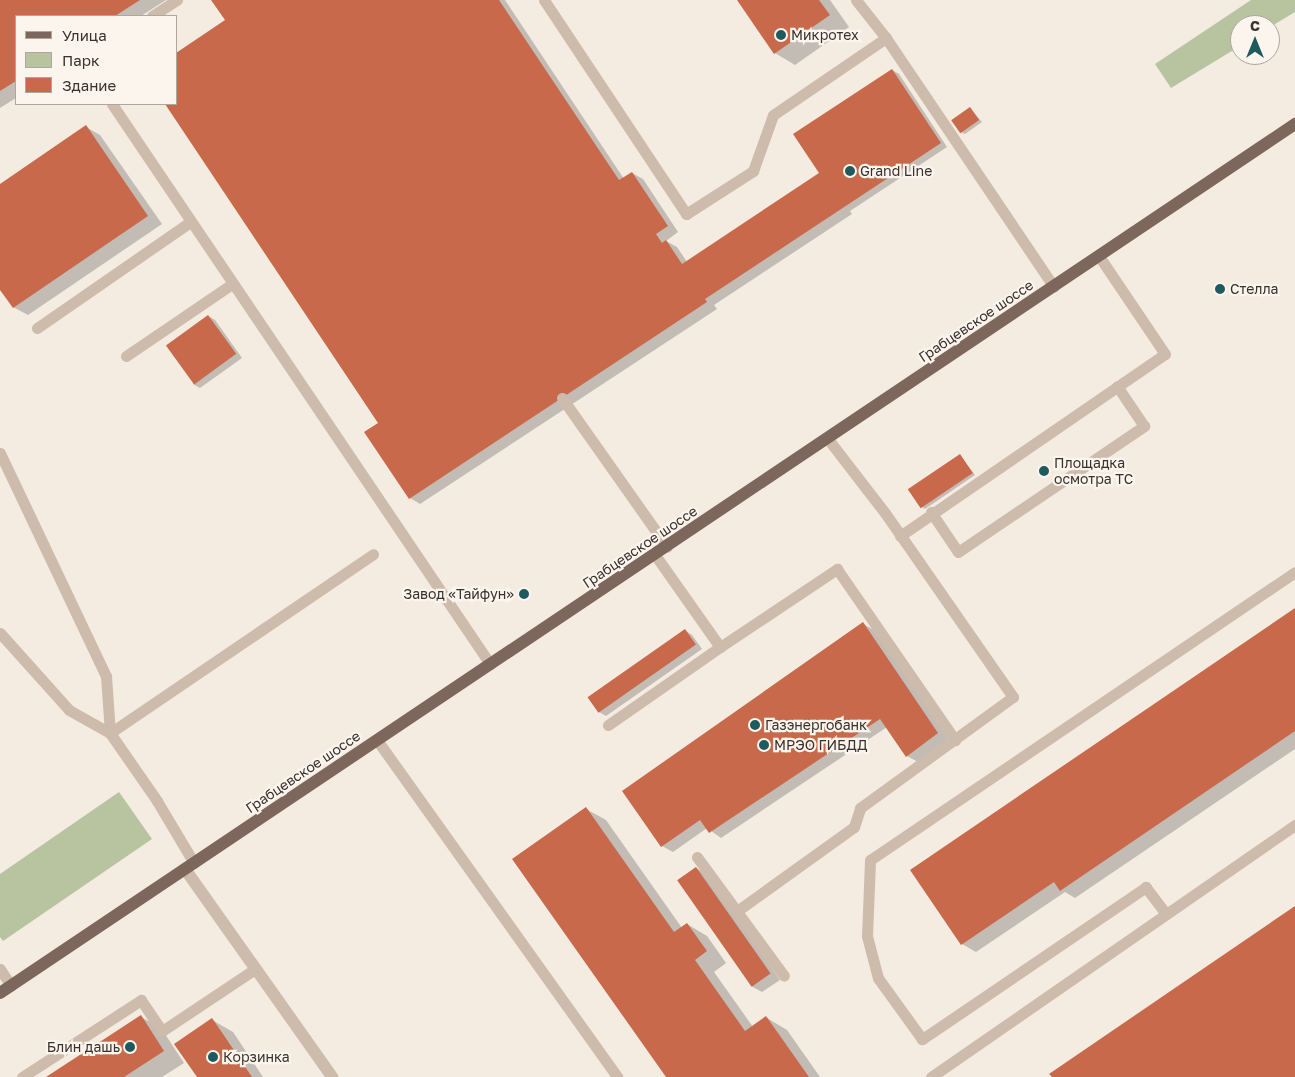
<!DOCTYPE html>
<meta charset="utf-8">
<style>
body{margin:0}
#map{position:relative;width:1295px;height:1077px;overflow:hidden;background:#f4ebe1;font-family:"Golos Text",sans-serif}
div>[style]{position:absolute}
.green>*{inset:0;background:#b8c4a0}
.shadow>*{inset:0;background:#0003}
.building>*{inset:0;background:#c8694b;transform-origin:0 0}
.service>*{height:11px;margin:-5.5px;padding:0 5.5px;transform-origin:5.5px;border-radius:5.5px;background:#cdbbac}
.minor>*{height:12px;margin:-6px;padding:0 6px;transform-origin:6px;border-radius:6px;background:#cdbbac}
.primary>*{height:12px;margin:-6px;padding:0 6px;transform-origin:6px;border-radius:6px;background:#7d675c}
.dots>*{width:14px;height:14px;translate:-50% -50%;box-sizing:border-box;border:2px solid #fbf5ee;border-radius:50%}
span{translate:-50% -50%;white-space:nowrap;text-align:center;line-height:1.15;-webkit-text-stroke:4.5px #fbf5ee;paint-order:stroke}
.poi-label{font-size:14px;color:#3b302b}
.left{translate:0 -50%;text-align:left}
.right{translate:-100% -50%;text-align:right}
.street-label{font-size:14px;color:#3b302b}
.legend{position:absolute;left:15px;top:15px;width:162px;height:90px;box-sizing:border-box;background:#fbf5ee;border:1px solid #aea6a0;margin:0;padding:6px 9px;list-style:none;font-size:15px;color:#3b302b}
.legend li{display:flex;align-items:center;gap:10px;height:25px}
.legend b{width:25px;border:1px solid #aea6a0}
.north{position:absolute;left:1230px;top:15px;width:50px;height:50px;box-sizing:border-box;background:#fbf5ee;border:1px solid #aea6a0;border-radius:50%;rotate:0deg;font-size:14px;font-weight:700;line-height:20px;text-align:center;color:#3b302b}
.north::after{content:'';display:block;margin:auto;width:18px;height:22px;background:#1f5a5e;clip-path:polygon(50% 0,100% 100%,50% 72%,0 100%)}
</style>
<div id="map">
<div class="green">
<i style="clip-path:polygon(1251px 0,1295px 0,1295px 12px,1270px 27px,1270px 25px,1240px 25px,1240px 46px,1171px 88px,1155px 64px)"></i>
<i style="clip-path:polygon(119px 792px,152px 839px,3px 941px,0 937px,0 874px)"></i>
</div>
<div class="shadow">
<i style="clip-path:polygon(0 0,166px 0,141px 16px,16px 16px,16px 98px,0 108px)"></i>
<i style="clip-path:polygon(213px 0,505px 0,624px 179px,632px 173px,643px 179px,678px 232px,666px 241px,677px 247px,687px 262px,821px 173px,892px 70px,899px 74px,947px 147px,850px 211px,852px 214px,714px 305px,717px 309px,420px 504px,410px 498px,379px 424px,167px 104px,176px 104px,227px 21px)"></i>
<i style="clip-path:polygon(738px 0,830px 0,849px 27px,795px 65px,775px 53px)"></i>
<i style="clip-path:polygon(970px 108px,982px 122px,965px 134px,962px 133px)"></i>
<i style="clip-path:polygon(86px 127px,100px 135px,162px 224px,28px 315px,13px 307px,0 288px,0 185px)"></i>
<i style="clip-path:polygon(208px 316px,215px 320px,242px 358px,200px 388px,193px 384px)"></i>
<i style="clip-path:polygon(960px 456px,975px 475px,925px 509px,922px 507px,910px 490px)"></i>
<i style="clip-path:polygon(1295px 610px,1295px 749px,1075px 898px,1065px 892px,976px 952px,962px 944px)"></i>
<i style="clip-path:polygon(863px 624px,874px 630px,948px 739px,918px 762px,907px 756px,887px 727px,721px 838px,707px 828px,673px 852px,662px 846px)"></i>
<i style="clip-path:polygon(686px 631px,692px 635px,702px 649px,606px 716px,599px 712px)"></i>
<i style="clip-path:polygon(586px 809px,606px 820px,682px 928px,687px 924px,707px 936px,726px 963px,714px 972px,753px 1027px,767px 1018px,787px 1030px,820px 1077px,668px 1077px)"></i>
<i style="clip-path:polygon(696px 868px,707px 874px,780px 980px,762px 992px,751px 986px,678px 880px)"></i>
<i style="clip-path:polygon(141px 1017px,161px 1028px,184px 1063px,162px 1077px,48px 1077px)"></i>
<i style="clip-path:polygon(212px 1020px,233px 1032px,263px 1077px,198px 1077px)"></i>
</div>
<div class="building">
<i style="clip-path:polygon(0 0,140px 0,115px 16px,16px 16px,16px 81px,0 91px)"></i>
<i style="clip-path:polygon(211px 0,499px 0,619px 180px,632px 172px,668px 226px,656px 234px,662px 243px,666px 240px,682px 264px,819px 173px,793px 134px,892px 69px,941px 143px,705px 299px,707px 302px,409px 499px,364px 432px,378px 423px,165px 104px,176px 104px,176px 53px,225px 20px)"></i>
<i style="clip-path:polygon(737px 0,819px 0,830px 15px,774px 54px)"></i>
<i style="left:970px;top:107px;width:16px;height:23px;rotate:55deg"></i>
<i style="clip-path:polygon(86px 125px,148px 216px,13px 308px,0 290px,0 184px)"></i>
<i style="left:208px;top:315px;width:48px;height:52px;rotate:54deg"></i>
<i style="left:960px;top:454px;width:23px;height:63px;rotate:56deg"></i>
<i style="clip-path:polygon(1295px 608px,1295px 731px,1060px 891px,1054px 882px,961px 945px,910px 870px)"></i>
<i style="clip-path:polygon(863px 622px,938px 733px,906px 757px,880px 719px,709px 833px,700px 820px,661px 847px,622px 791px)"></i>
<i style="left:685px;top:629px;width:19px;height:119px;rotate:55deg"></i>
<i style="clip-path:polygon(586px 807px,674px 932px,687px 923px,707px 951px,695px 960px,745px 1031px,766px 1016px,809px 1077px,666px 1077px,512px 859px)"></i>
<i style="left:696px;top:867px;width:130px;height:23px;rotate:55deg"></i>
<i style="clip-path:polygon(1295px 906px,1295px 1077px,1052px 1077px,1049px 1074px)"></i>
<i style="clip-path:polygon(141px 1015px,164px 1051px,124px 1077px,46px 1077px)"></i>
<i style="clip-path:polygon(212px 1018px,223px 1034px,252px 1077px,197px 1077px,174px 1044px)"></i>
</div>
<div class="service">
<i style="left:544px;top:0;width:257px;rotate:56.4deg"></i>
<i style="left:686px;top:214px;width:80px;rotate:-32.7deg"></i>
<i style="left:753px;top:171px;width:59px;rotate:-70.3deg"></i>
<i style="left:773px;top:115px;width:137px;rotate:-34.3deg"></i>
<i style="left:886px;top:38px;width:300px;rotate:56deg"></i>
<i style="left:856px;top:0;width:48px;rotate:51.7deg"></i>
<i style="left:152px;top:16px;width:30px;rotate:-33deg"></i>
<i style="left:112px;top:104px;width:676px;rotate:55.98deg"></i>
<i style="left:37px;top:328px;width:186px;rotate:-34.7deg"></i>
<i style="left:126px;top:356px;width:128px;rotate:-34.2deg"></i>
<i style="left:562px;top:398px;width:182px;rotate:54.8deg"></i>
<i style="left:0;top:453px;width:247px;rotate:64.6deg"></i>
<i style="left:106px;top:676px;width:57px;rotate:86deg"></i>
<i style="left:931px;top:512px;width:48px;rotate:56deg"></i>
<i style="left:958px;top:552px;width:225px;rotate:-34.1deg"></i>
<i style="left:1144px;top:426px;width:48px;rotate:-124deg"></i>
<i style="left:900px;top:536px;width:321px;rotate:-34.5deg"></i>
<i style="left:1165px;top:354px;width:118px;rotate:-124deg"></i>
<i style="left:0;top:633px;width:103px;rotate:48.1deg"></i>
<i style="left:69px;top:710px;width:47px;rotate:29.3deg"></i>
<i style="left:110px;top:733px;width:83px;rotate:55.3deg"></i>
<i style="left:157px;top:801px;width:72px;rotate:59.2deg"></i>
<i style="left:720px;top:647px;width:141px;rotate:-33.7deg"></i>
<i style="left:837px;top:569px;width:208px;rotate:55.4deg"></i>
<i style="left:608px;top:725px;width:136px;rotate:-34.9deg"></i>
<i style="left:720px;top:647px;width:113px;rotate:-125.2deg"></i>
<i style="left:110px;top:733px;width:318px;rotate:-34.2deg"></i>
<i style="left:377px;top:740px;width:414px;rotate:54.5deg"></i>
<i style="left:697px;top:857px;width:147px;rotate:53.8deg"></i>
<i style="left:737px;top:911px;width:144px;rotate:-35.7deg"></i>
<i style="left:854px;top:827px;width:20px;rotate:-72deg"></i>
<i style="left:860px;top:808px;width:189px;rotate:-36deg"></i>
<i style="left:1013px;top:697px;width:224px;rotate:-124.8deg"></i>
<i style="left:885px;top:513px;width:93px;rotate:-127.6deg"></i>
<i style="left:1166px;top:914px;width:34px;rotate:-127deg"></i>
<i style="left:1146px;top:887px;width:271px;rotate:145.8deg"></i>
<i style="left:922px;top:1039px;width:75px;rotate:-125.8deg"></i>
<i style="left:878px;top:978px;width:43px;rotate:-104.7deg"></i>
<i style="left:867px;top:936px;width:76px;rotate:-87.7deg"></i>
<i style="left:870px;top:860px;width:513px;rotate:-34.12deg"></i>
<i style="left:0;top:969px;width:20px;rotate:57deg"></i>
<i style="left:22px;top:1077px;width:142px;rotate:-32.9deg"></i>
<i style="left:141px;top:1000px;width:37px;rotate:56deg"></i>
<i style="left:162px;top:1031px;width:112px;rotate:-33.7deg"></i>
<i style="left:931px;top:1077px;width:443px;rotate:-34.7deg"></i>
</div>
<div class="minor">
<i style="left:185px;top:869px;width:255px;rotate:54.7deg"></i>
</div>
<div class="primary">
<i style="left:0;top:993px;width:1560px;rotate:-33.86deg"></i>
</div>
<div class="dots">
<i style="left:781px;top:35px;background:#1f5a5e"></i>
<i style="left:850px;top:171px;background:#1f5a5e"></i>
<i style="left:1220px;top:289px;background:#1f5a5e"></i>
<i style="left:1044px;top:471px;background:#1f5a5e"></i>
<i style="left:524px;top:594px;background:#1f5a5e"></i>
<i style="left:755px;top:725px;background:#1f5a5e"></i>
<i style="left:764px;top:745px;background:#1f5a5e"></i>
<i style="left:130px;top:1047px;background:#1f5a5e"></i>
<i style="left:213px;top:1057px;background:#1f5a5e"></i>
</div>
<div class="poi-label">
<span class="left" style="left:791px;top:35px">Микротех</span>
<span class="left" style="left:860px;top:171px">Grand Line</span>
<span class="left" style="left:1230px;top:289px">Стелла</span>
<span class="left" style="left:1054px;top:471px">Площадка<br>осмотра ТС</span>
<span class="right" style="left:514px;top:594px">Завод «Тайфун»</span>
<span class="left" style="left:765px;top:725px">Газэнергобанк</span>
<span class="left" style="left:774px;top:745px">МРЭО ГИБДД</span>
<span class="right" style="left:120px;top:1047px">Блин дашь</span>
<span class="left" style="left:223px;top:1057px">Корзинка</span>
</div>
<div class="street-label">
<span style="left:976px;top:321px;rotate:-34deg">Грабцевское шоссе</span>
<span style="left:640px;top:547px;rotate:-34deg">Грабцевское шоссе</span>
<span style="left:303px;top:772px;rotate:-34deg">Грабцевское шоссе</span>
</div>
<ul class="legend">
<li><b style="height:6px;background:#7d675c"></b>Улица</li>
<li><b style="height:14px;background:#b8c4a0"></b>Парк</li>
<li><b style="height:14px;background:#c8694b"></b>Здание</li>
</ul>
<div class="north">С</div>
</div>
